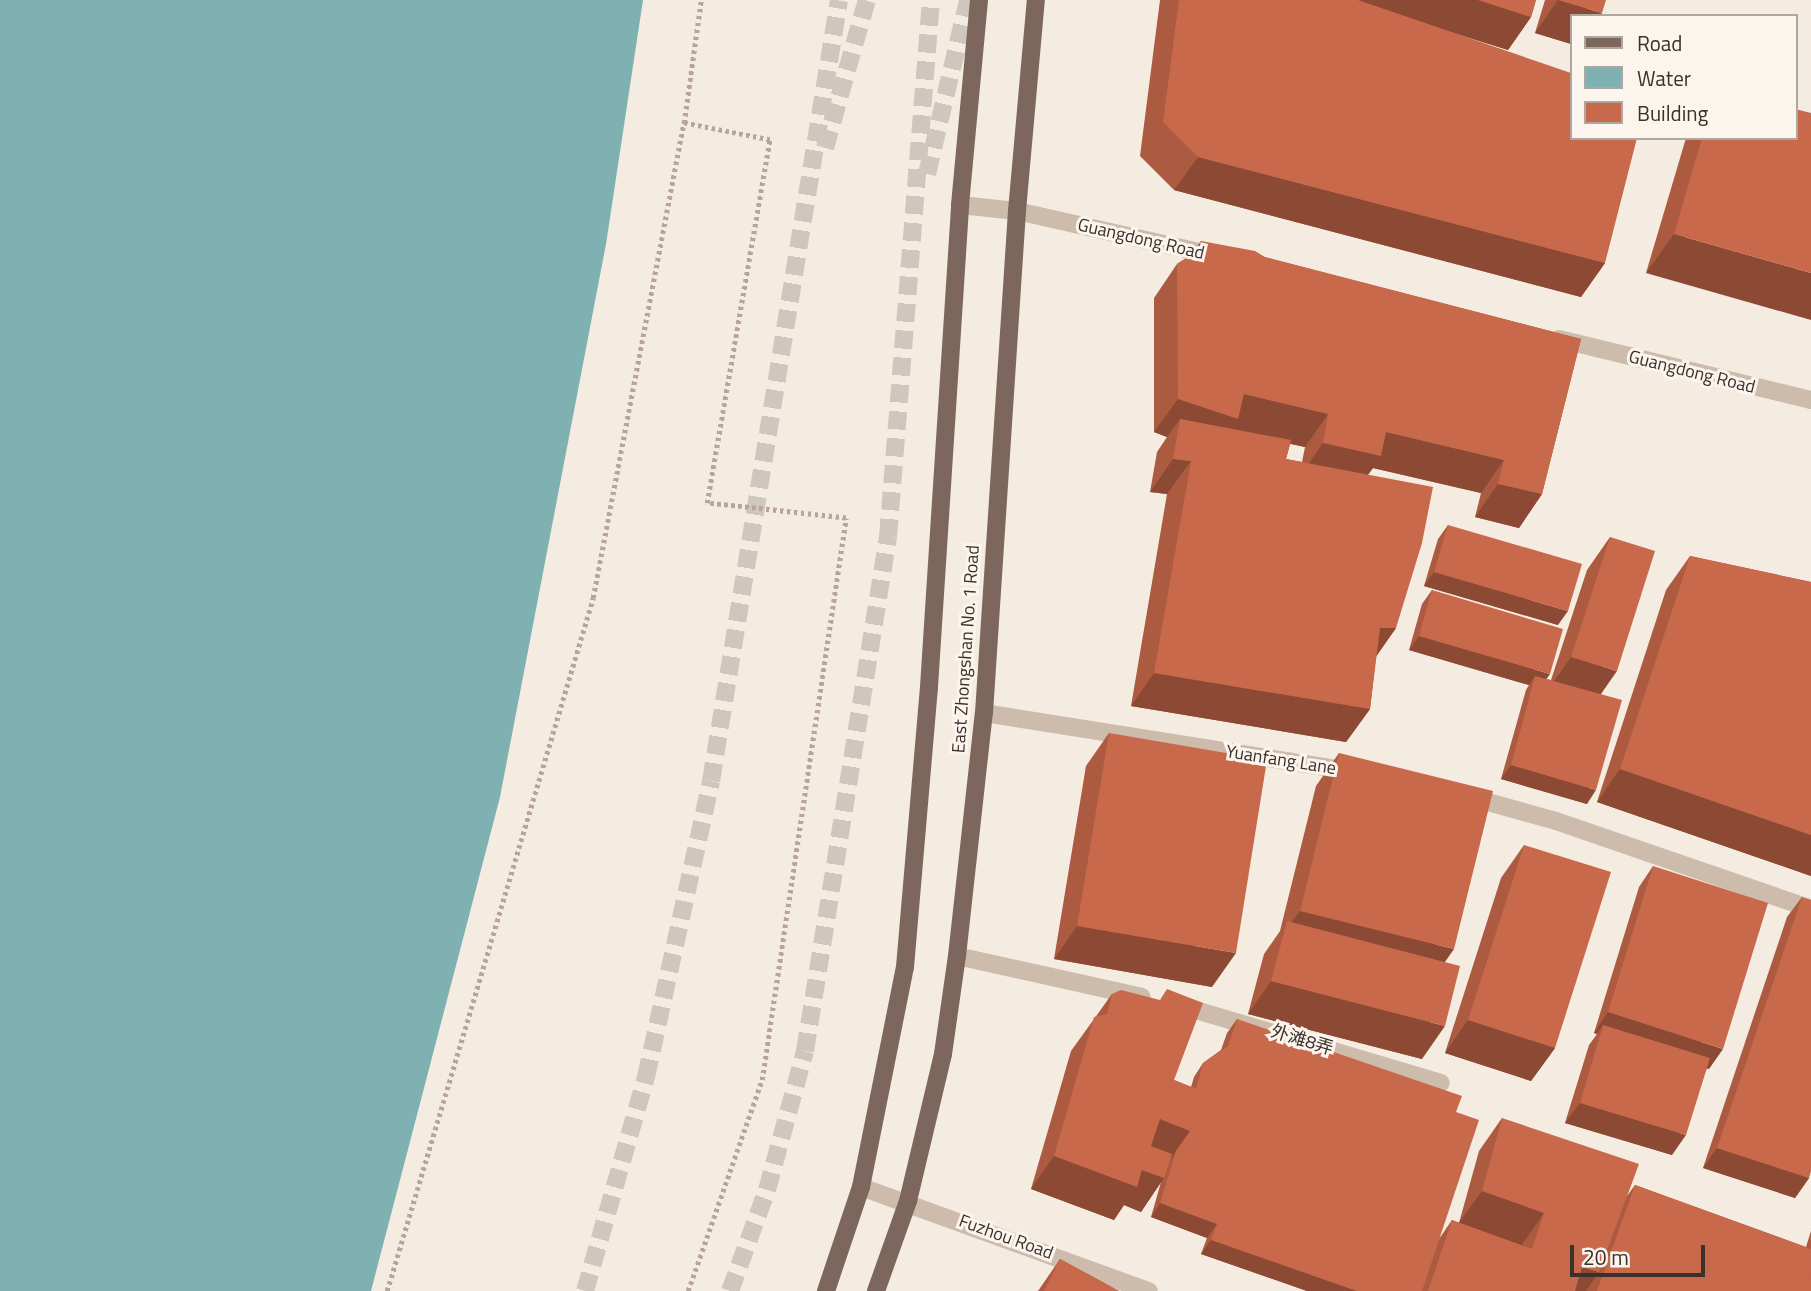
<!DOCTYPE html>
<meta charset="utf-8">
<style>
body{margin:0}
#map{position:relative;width:1811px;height:1291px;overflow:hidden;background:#f4ebe1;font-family:"Titillium Web","Noto Sans SC",sans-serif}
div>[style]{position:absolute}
.water>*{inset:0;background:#7fb0b2}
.major-tunnel>*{height:18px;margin-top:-9px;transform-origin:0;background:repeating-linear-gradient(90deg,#cfc6bd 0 18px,transparent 0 27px)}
.path>*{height:4.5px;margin-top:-2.25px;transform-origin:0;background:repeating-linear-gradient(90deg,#b9a596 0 3.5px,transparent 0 7px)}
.minor>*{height:18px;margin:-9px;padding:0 9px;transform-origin:9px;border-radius:9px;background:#cdbbac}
.major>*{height:18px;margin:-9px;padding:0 9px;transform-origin:9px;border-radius:9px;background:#7d675c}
.wall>*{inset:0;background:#ac5a40}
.shaded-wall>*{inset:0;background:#8c4a34}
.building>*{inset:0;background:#c8694b}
span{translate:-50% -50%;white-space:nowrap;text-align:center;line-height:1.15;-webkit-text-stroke:6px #fbf5ee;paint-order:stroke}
.street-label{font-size:18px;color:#3b302b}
.legend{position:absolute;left:1570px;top:14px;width:228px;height:126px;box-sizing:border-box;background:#fbf5ee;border:2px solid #aea6a0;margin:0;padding:9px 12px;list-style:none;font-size:21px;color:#3b302b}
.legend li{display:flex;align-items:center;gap:14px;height:35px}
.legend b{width:35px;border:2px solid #aea6a0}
.scale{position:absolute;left:1570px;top:1245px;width:135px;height:32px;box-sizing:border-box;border:4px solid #3b302b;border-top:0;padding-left:9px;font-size:21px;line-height:24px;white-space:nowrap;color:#3b302b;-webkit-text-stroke:5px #fbf5ee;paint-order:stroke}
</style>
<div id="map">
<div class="water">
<i style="clip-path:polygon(0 0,643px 0,606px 244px,500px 797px,371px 1291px,0 1291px)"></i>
</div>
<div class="major-tunnel">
<i style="left:825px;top:148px;width:154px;rotate:-74.2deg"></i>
<i style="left:927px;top:174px;width:179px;rotate:-76.7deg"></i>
<i style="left:585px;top:1291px;width:223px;rotate:-74.1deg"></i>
<i style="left:646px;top:1077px;width:303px;rotate:-77.6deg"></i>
<i style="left:711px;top:781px;width:791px;rotate:-80.69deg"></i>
<i style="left:730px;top:1291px;width:108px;rotate:-69.9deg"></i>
<i style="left:767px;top:1190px;width:144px;rotate:-74.7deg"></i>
<i style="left:805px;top:1051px;width:521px;rotate:-80.83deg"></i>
<i style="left:888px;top:537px;width:539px;rotate:-85.42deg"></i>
</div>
<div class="path">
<i style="left:387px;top:1291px;width:723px;rotate:-73.44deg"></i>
<i style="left:593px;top:598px;width:484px;rotate:-79.2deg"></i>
<i style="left:688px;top:1291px;width:224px;rotate:-70.7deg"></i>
<i style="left:762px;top:1080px;width:568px;rotate:-81.5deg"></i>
<i style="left:846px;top:518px;width:140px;rotate:-173.8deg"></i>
<i style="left:707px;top:503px;width:368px;rotate:-80.2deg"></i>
<i style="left:770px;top:140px;width:88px;rotate:-168.8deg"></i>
<i style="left:684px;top:123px;width:124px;rotate:-82.1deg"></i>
</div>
<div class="minor">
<i style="left:960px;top:205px;width:57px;rotate:6deg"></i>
<i style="left:1017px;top:211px;width:204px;rotate:12.7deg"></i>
<i style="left:1559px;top:339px;width:259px;rotate:13.6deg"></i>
<i style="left:984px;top:713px;width:371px;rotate:9deg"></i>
<i style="left:1470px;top:797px;width:89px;rotate:15.6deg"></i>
<i style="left:1556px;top:821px;width:270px;rotate:19deg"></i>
<i style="left:957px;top:956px;width:189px;rotate:12.5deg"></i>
<i style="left:1179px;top:1005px;width:273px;rotate:16.6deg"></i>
<i style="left:861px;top:1187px;width:306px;rotate:19.9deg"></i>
</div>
<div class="major">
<i style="left:826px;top:1291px;width:110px;rotate:-71.4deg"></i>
<i style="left:861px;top:1187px;width:224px;rotate:-78.7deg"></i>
<i style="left:905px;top:967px;width:281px;rotate:-85.1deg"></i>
<i style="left:929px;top:687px;width:483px;rotate:-86.3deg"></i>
<i style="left:960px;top:205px;width:206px;rotate:-84.7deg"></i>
<i style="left:876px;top:1291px;width:96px;rotate:-70.4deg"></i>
<i style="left:908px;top:1201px;width:151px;rotate:-76.6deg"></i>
<i style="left:943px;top:1054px;width:99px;rotate:-81.9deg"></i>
<i style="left:957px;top:956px;width:244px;rotate:-83.7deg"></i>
<i style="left:984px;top:713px;width:503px;rotate:-86.24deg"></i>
<i style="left:1017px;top:211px;width:212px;rotate:-84.9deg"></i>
</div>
<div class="wall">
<i style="clip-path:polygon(1160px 0,1536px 0,1531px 17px,1508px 50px,1450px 32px,1605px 263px,1581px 297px,1174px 190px,1140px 156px)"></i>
<i style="clip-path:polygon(1545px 0,1606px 0,1571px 16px,1571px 44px,1535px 33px)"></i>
<i style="clip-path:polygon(1686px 138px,1795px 138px,1646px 273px)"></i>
<i style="clip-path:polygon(evenodd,1201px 241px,1581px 339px,1542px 494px,1519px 528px,1475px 517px,1481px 493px,1373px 468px,1368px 474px,1396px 628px,1376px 656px,1370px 709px,1346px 742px,1131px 706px,1167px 494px,1150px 492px,1157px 452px,1167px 437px,1154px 432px,1154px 298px,1177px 264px,1191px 255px,1201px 241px,1290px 444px,1305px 447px,1302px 462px,1286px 459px,1290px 444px)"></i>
<i style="clip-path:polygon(1448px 525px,1558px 625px,1424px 586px,1438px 539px)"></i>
<i style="clip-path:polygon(1610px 537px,1601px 694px,1587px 804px,1501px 779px,1526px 690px,1529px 685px,1409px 650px,1422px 604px,1432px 590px,1546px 679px,1551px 680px,1587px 570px)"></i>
<i style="clip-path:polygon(1690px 556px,1811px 582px,1811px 876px,1597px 802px,1666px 590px)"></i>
<i style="clip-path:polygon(1109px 733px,1212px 987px,1054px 959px,1086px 766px)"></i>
<i style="clip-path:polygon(1339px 753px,1445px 962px,1422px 1059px,1248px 1014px,1264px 954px,1280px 931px,1316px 786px)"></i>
<i style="clip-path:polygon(1524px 845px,1555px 1048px,1531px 1081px,1445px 1053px,1501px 878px)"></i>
<i style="clip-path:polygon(1653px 866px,1709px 1069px,1707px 1068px,1672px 1155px,1565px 1123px,1589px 1045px,1597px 1034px,1594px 1033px,1639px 887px)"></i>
<i style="clip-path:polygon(1802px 897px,1809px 1178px,1795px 1198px,1703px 1168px,1787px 917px)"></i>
<i style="clip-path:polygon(1112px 994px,1174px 1080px,1191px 1087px,1194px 1077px,1203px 1063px,1221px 1050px,1227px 1033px,1237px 1019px,1456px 1112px,1439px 1239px,1452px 1220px,1459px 1223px,1479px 1151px,1502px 1118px,1627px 1196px,1635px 1185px,1806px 1247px,1811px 1231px,1811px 1291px,1307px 1291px,1201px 1254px,1207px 1238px,1151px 1217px,1161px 1182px,1141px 1212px,1124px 1205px,1114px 1220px,1031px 1189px,1071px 1051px)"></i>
<i style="clip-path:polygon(1060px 1259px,1119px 1291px,1038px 1291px)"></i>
</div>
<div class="shaded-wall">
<i style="clip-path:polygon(1350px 0,1478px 0,1531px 17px,1508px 50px)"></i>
<i style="clip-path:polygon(1558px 0,1602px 13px,1600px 16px,1571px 16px,1571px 44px,1535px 33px)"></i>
<i style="clip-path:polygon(1198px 157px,1605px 263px,1581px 297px,1174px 190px)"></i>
<i style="clip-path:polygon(1674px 234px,1811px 273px,1811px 320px,1646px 273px)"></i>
<i style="clip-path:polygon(1244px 394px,1328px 414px,1305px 447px,1231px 429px,1180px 419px,1167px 437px,1154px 432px,1178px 399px)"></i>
<i style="clip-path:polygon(1386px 432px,1504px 460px,1481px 493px,1373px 468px,1358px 489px,1300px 476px,1323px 443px)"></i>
<i style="clip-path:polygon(1173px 459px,1191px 461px,1167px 494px,1150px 492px)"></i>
<i style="clip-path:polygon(1498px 484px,1542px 494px,1519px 528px,1475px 517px)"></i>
<i style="clip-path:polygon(1434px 572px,1568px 611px,1558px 625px,1424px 586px)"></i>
<i style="clip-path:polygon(1380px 628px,1396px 628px,1373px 661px)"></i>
<i style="clip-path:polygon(1419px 636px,1550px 674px,1540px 688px,1535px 676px,1529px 685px,1409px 650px)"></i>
<i style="clip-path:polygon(1571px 657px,1617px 671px,1594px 704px,1548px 690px)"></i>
<i style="clip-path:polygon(1154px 673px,1370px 709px,1346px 742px,1131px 706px)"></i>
<i style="clip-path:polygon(1511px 765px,1596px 790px,1587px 804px,1501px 779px)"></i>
<i style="clip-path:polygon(1620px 769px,1811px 835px,1811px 876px,1597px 802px)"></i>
<i style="clip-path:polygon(1300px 911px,1454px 949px,1431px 982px,1283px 934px)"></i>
<i style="clip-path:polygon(1077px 926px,1236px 953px,1212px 987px,1054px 959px)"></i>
<i style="clip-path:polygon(1271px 981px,1445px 1026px,1422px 1059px,1248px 1014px)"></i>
<i style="clip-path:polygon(1608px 1012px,1723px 1049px,1709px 1069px,1600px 1035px,1603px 1025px,1597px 1034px,1594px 1033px)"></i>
<i style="clip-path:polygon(1468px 1020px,1555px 1048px,1531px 1081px,1445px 1053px)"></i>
<i style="clip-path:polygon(1580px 1103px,1686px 1135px,1672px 1155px,1565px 1123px)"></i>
<i style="clip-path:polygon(1160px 1119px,1190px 1131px,1167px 1164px,1137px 1152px)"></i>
<i style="clip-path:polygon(1717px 1148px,1809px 1178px,1795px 1198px,1703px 1168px)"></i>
<i style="clip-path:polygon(1054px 1156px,1142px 1170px,1164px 1178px,1141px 1212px,1124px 1205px,1114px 1220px,1031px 1189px)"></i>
<i style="clip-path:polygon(1482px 1191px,1544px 1213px,1521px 1246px,1458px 1224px)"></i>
<i style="clip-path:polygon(1160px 1203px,1217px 1224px,1207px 1238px,1151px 1217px)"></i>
<i style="clip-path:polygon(1211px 1240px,1357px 1291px,1307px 1291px,1201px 1254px)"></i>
<i style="clip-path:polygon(1582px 1267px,1599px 1272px,1586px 1291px,1565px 1291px)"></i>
</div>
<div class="building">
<i style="clip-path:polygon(1179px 0,1358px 0,1571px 73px,1571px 138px,1637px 138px,1605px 263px,1198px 157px,1163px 122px)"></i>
<i style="clip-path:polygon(1478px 0,1536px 0,1531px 17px)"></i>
<i style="clip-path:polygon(1558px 0,1606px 0,1602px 13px)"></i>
<i style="clip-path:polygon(1795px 109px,1811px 113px,1811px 273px,1674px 234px,1702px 138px,1795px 138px)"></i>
<i style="clip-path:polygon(1201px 241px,1255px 251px,1265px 257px,1581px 339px,1542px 494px,1498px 484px,1504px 460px,1386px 432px,1381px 456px,1323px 443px,1328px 414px,1244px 394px,1238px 419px,1178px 399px,1177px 264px,1197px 251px)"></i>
<i style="clip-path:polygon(1180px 419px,1291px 440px,1286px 459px,1433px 487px,1422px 543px,1396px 628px,1380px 628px,1370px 709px,1154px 673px,1191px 461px,1173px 459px)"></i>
<i style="clip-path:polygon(1448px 525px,1582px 564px,1568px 611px,1434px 572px)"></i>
<i style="clip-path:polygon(1610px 537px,1655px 551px,1617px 671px,1571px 657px)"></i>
<i style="clip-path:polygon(1690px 556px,1811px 582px,1811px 835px,1620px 769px)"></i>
<i style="clip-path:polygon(1432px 590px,1563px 629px,1550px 674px,1419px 636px)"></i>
<i style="clip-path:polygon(1535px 676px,1622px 700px,1596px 790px,1511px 765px)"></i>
<i style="clip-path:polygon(1109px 733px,1267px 760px,1236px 953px,1077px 926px)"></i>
<i style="clip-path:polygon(1339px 753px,1493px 791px,1454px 949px,1300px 911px)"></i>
<i style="clip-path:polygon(1524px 845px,1611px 872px,1555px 1048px,1468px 1020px)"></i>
<i style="clip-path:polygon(1653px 866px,1768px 903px,1723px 1049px,1608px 1012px)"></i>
<i style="clip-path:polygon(1802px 897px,1811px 900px,1811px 1171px,1809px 1178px,1717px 1148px)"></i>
<i style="clip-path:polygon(1287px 921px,1460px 966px,1445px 1026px,1271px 981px)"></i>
<i style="clip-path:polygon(1167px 989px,1203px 1003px,1174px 1080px,1202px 1091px,1190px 1131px,1160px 1119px,1151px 1146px,1172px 1154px,1164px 1178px,1142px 1170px,1137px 1187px,1054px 1156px,1094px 1017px,1107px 1014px,1112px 994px,1121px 990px,1160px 1000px)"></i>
<i style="clip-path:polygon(1237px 1019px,1462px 1096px,1456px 1112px,1479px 1120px,1422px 1291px,1357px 1291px,1211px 1240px,1217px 1224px,1160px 1203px,1176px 1151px,1190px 1131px,1202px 1091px,1196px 1089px,1203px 1063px,1228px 1046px)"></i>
<i style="clip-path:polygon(1603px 1025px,1710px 1058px,1686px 1135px,1580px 1103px)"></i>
<i style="clip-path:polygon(1502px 1118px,1639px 1164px,1599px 1272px,1582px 1267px,1575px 1291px,1428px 1291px,1452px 1220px,1532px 1249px,1544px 1213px,1482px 1191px)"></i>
<i style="clip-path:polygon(1635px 1185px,1811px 1249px,1811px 1272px,1804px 1291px,1597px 1291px)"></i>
<i style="clip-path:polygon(1060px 1259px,1119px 1291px,1044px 1291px)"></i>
<i style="clip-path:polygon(1811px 1272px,1811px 1291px,1804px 1291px)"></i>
</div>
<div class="street-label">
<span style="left:1141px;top:239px;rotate:13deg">Guangdong Road</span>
<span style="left:1692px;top:372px;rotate:14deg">Guangdong Road</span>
<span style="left:966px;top:649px;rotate:-86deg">East Zhongshan No. 1 Road</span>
<span style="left:1281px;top:760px;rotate:9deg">Yuanfang Lane</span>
<span style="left:1302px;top:1040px;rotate:17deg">外滩8弄</span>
<span style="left:1006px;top:1237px;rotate:20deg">Fuzhou Road</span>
</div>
<ul class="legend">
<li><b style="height:9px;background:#7d675c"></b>Road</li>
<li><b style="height:19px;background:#7fb0b2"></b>Water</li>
<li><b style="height:19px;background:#c8694b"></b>Building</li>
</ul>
<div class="scale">20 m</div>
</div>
